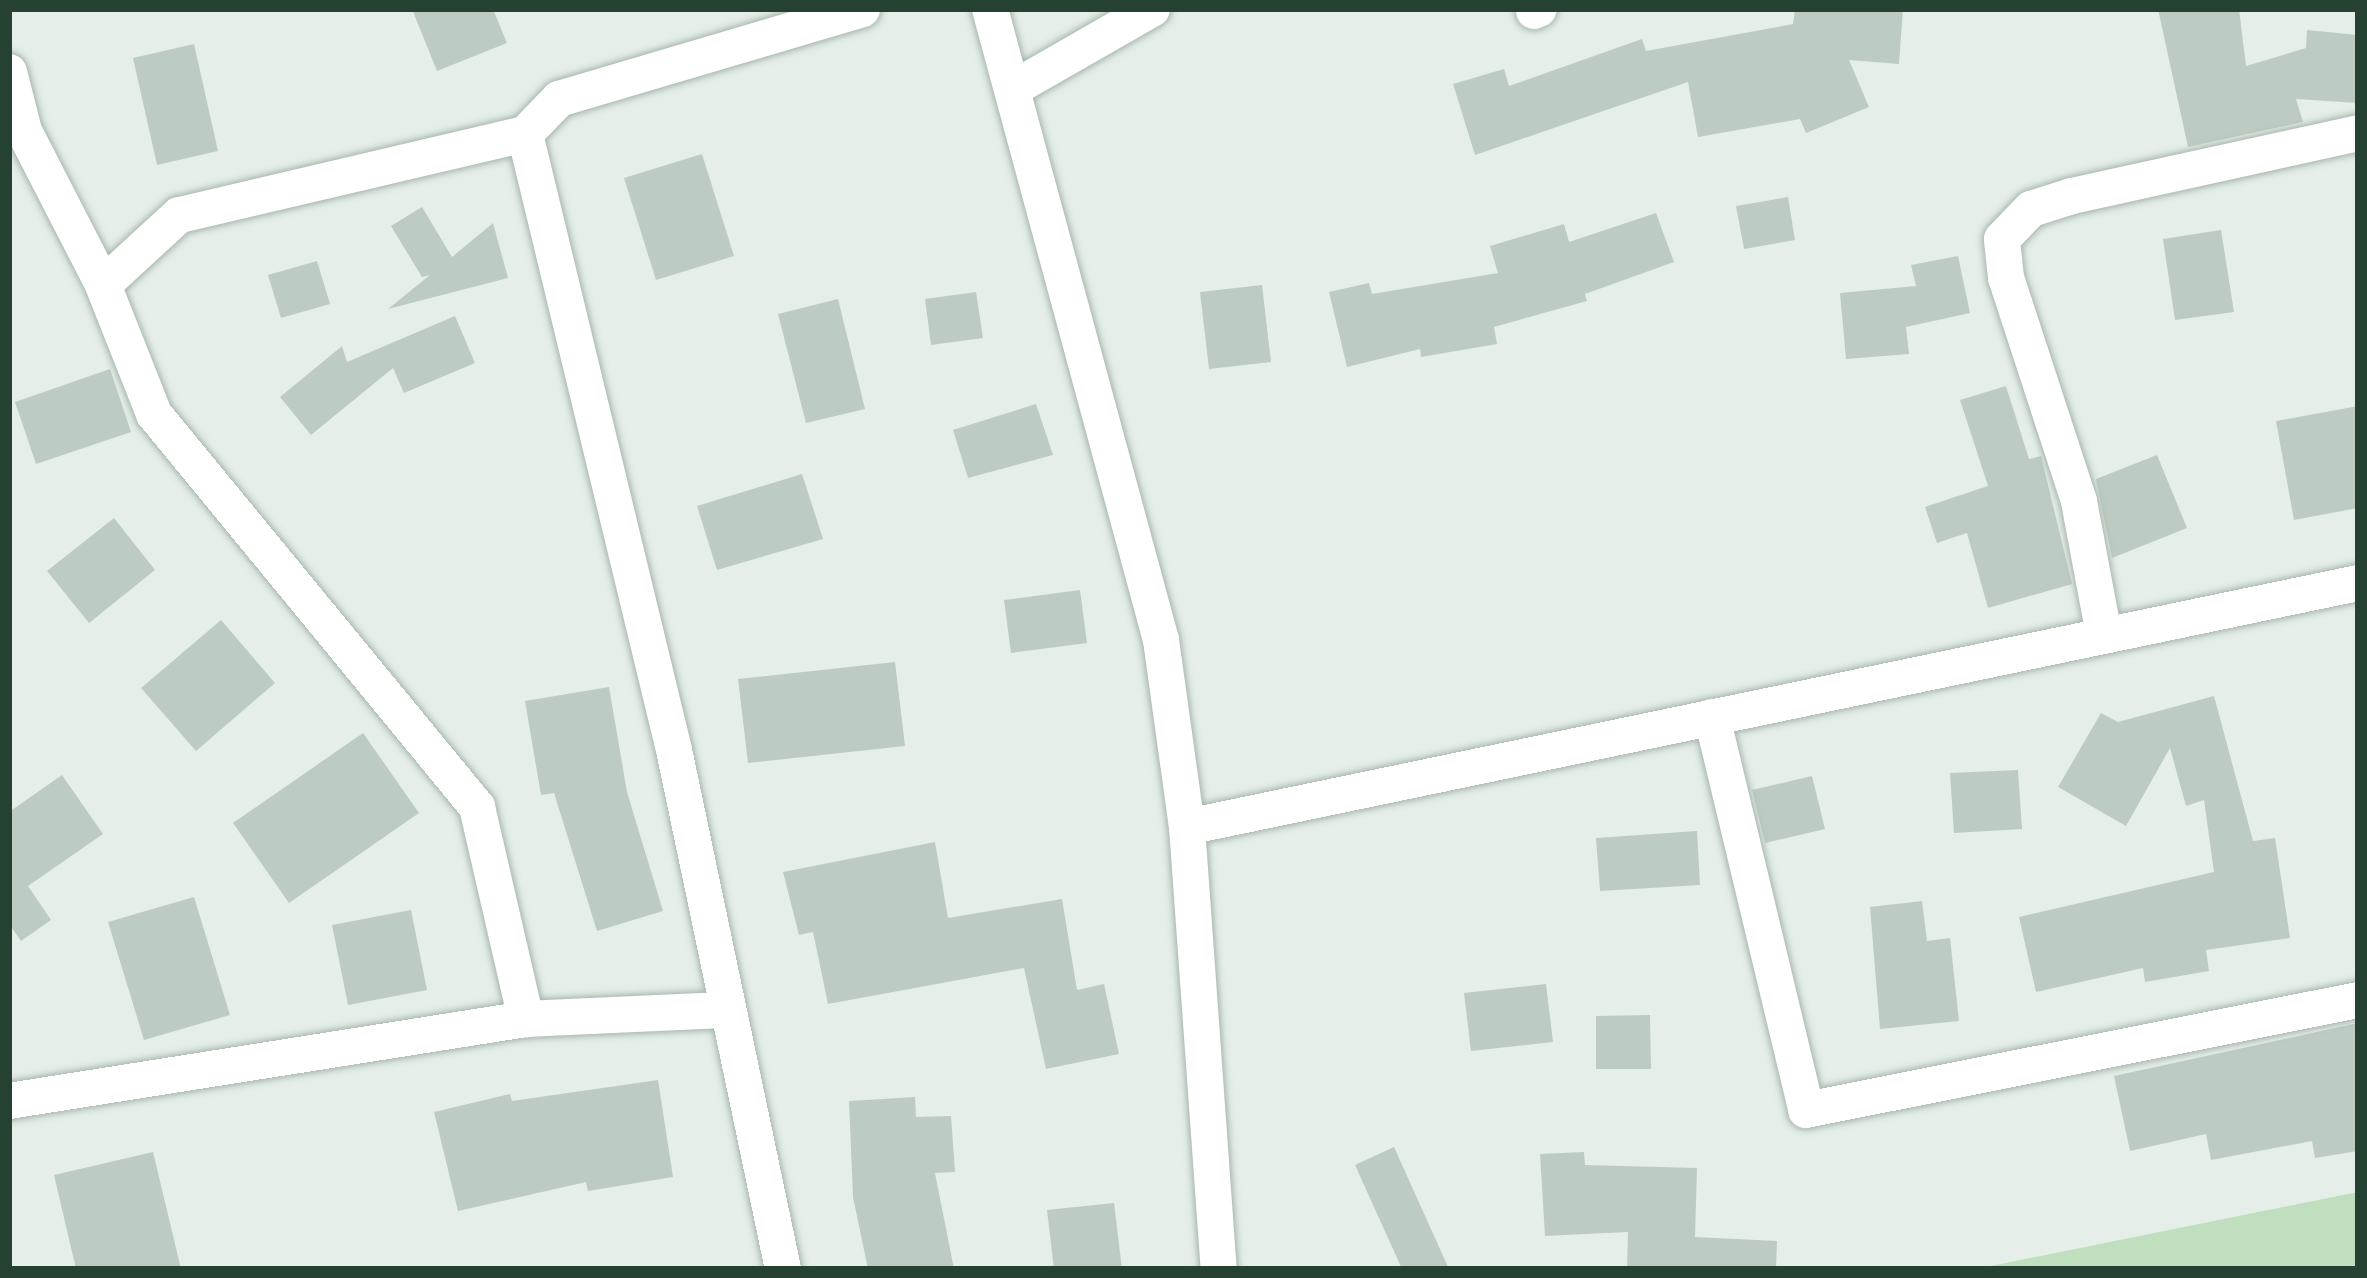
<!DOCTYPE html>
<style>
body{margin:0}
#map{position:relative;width:2367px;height:1278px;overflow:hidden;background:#e5eee8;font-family:Roboto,sans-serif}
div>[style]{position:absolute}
.green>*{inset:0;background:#bfdfbe}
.building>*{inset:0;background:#bdccc2}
.roads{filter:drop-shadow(0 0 3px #a7b7ad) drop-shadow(0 0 3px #a7b7ad)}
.minor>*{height:36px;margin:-18px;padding:0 18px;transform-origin:18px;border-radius:18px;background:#fff}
span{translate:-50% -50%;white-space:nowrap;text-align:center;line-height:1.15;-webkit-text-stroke:9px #f6faf7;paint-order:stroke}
.frame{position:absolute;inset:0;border:12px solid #244131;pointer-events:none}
</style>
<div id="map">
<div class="green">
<i style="clip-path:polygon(2358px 1192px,2358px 1269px,1976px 1269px)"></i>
</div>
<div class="building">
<i style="clip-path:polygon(412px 9px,493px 9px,507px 43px,437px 71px)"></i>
<i style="clip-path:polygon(1795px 9px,1903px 9px,1899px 64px,1849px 60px,1869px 107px,1806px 133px,1800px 119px,1698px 137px,1688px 82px,1475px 155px,1453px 84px,1504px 69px,1509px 86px,1642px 39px,1646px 51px,1793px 24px)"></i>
<i style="clip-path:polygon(2158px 9px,2239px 9px,2246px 66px,2306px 48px,2307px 30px,2358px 35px,2358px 103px,2296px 99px,2303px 122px,2188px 147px)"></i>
<i style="clip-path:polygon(194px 44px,218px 151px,157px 165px,133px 58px)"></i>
<i style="clip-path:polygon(702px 154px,734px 256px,656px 280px,624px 178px)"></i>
<i style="clip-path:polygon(1788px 197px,1795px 240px,1744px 249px,1736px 206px)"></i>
<i style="clip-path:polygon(422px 207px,452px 257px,493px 223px,508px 278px,388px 309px,430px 275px,422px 277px,391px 226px)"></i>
<i style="clip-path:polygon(1656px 213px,1674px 262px,1585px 294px,1587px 301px,1494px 327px,1497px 344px,1421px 357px,1420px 349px,1347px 367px,1329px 292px,1369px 283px,1372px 294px,1498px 273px,1490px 246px,1564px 224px,1569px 242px)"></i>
<i style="clip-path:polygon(2221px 230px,2234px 312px,2175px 320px,2163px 239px)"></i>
<i style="clip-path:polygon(1958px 256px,1970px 313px,1906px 327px,1909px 354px,1846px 359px,1840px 293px,1916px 286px,1911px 265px)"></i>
<i style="clip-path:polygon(317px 261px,330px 304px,281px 318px,268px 275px)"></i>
<i style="clip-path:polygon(1262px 285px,1271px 362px,1209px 369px,1200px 292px)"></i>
<i style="clip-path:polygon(976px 292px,983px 338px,931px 345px,925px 299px)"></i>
<i style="clip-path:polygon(838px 299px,865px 409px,806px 423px,778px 314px)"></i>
<i style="clip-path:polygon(455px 316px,475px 363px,404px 393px,393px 368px,311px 435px,280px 397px,342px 346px,347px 362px)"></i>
<i style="clip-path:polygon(110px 369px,131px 432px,36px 464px,15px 402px)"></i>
<i style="clip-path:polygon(2006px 386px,2029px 459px,2041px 456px,2072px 584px,1988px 608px,1967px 533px,1937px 543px,1925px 507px,1988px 486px,1960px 400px)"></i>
<i style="clip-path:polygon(1036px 404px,1053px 455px,968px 478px,953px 430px)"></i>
<i style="clip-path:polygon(2358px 406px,2358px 508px,2294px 520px,2276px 421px)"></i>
<i style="clip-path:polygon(2157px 455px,2187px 528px,2112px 558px,2096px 479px)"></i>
<i style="clip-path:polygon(802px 474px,823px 539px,717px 570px,697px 506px)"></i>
<i style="clip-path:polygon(114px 518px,155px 570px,89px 623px,47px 571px)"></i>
<i style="clip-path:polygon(1080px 590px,1087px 643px,1011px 653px,1004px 600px)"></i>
<i style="clip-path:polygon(221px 620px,275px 683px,196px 751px,141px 688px)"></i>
<i style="clip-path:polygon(895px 662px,905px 746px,748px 763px,738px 679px)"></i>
<i style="clip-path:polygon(609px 687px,627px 792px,663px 911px,597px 931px,554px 793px,541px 795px,525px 701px)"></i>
<i style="clip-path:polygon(2214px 696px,2253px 841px,2275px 838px,2290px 938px,2206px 950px,2209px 971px,2145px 982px,2143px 968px,2036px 992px,2019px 917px,2214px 872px,2204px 800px,2186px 806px,2170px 748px,2126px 826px,2058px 787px,2101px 713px,2118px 722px)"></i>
<i style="clip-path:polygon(363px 733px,419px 813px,289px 903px,233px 823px)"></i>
<i style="clip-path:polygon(2018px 770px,2022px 829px,1954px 833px,1950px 773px)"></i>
<i style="clip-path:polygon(62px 775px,103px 834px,28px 886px,51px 920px,21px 941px,9px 924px,9px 812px)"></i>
<i style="clip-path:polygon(1812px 776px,1825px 829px,1765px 843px,1752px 790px)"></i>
<i style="clip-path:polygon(1697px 831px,1700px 885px,1600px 891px,1596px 838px)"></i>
<i style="clip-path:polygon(935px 842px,948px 918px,1062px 899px,1077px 990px,1104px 984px,1119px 1054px,1046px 1069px,1024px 968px,828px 1004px,813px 932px,799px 935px,783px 872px)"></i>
<i style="clip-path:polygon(194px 897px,230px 1015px,144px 1040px,108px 922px)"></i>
<i style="clip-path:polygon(1922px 901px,1927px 941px,1950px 938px,1959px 1021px,1880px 1029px,1870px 907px)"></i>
<i style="clip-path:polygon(411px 910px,427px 990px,348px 1005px,332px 925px)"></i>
<i style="clip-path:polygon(1546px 984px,1553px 1042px,1471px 1051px,1464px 993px)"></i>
<i style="clip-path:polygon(1650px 1015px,1651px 1069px,1596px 1069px,1596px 1016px)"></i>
<i style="clip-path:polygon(2358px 1023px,2358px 1151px,2315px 1158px,2312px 1141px,2211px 1160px,2206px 1134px,2130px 1151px,2114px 1076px)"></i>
<i style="clip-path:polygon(658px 1080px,673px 1177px,588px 1191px,586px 1182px,458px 1211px,434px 1112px,510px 1094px,512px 1101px)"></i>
<i style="clip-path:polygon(915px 1097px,916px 1117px,951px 1116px,955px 1172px,935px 1173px,954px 1269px,868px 1269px,853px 1197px,849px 1101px)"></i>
<i style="clip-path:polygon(1394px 1147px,1449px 1269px,1402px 1269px,1355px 1165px)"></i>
<i style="clip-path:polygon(153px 1152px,181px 1269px,76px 1269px,54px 1175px)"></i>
<i style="clip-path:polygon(1584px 1152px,1585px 1165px,1697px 1168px,1695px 1237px,1777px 1241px,1776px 1269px,1627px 1269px,1628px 1232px,1545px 1236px,1540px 1154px)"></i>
<i style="clip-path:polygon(1114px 1203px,1122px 1269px,1054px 1269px,1047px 1210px)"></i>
</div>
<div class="roads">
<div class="minor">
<i style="left:990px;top:9px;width:654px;rotate:74.84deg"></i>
<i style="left:1161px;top:640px;width:189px;rotate:82.1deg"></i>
<i style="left:1187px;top:827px;width:443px;rotate:85.9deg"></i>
<i style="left:1534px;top:11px;width:5px;rotate:-22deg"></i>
<i style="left:9px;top:72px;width:61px;rotate:75.7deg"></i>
<i style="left:24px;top:131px;width:173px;rotate:62.8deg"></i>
<i style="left:1014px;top:88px;width:159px;rotate:-29.8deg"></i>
<i style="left:525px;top:134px;width:355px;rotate:166.8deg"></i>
<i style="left:179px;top:215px;width:103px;rotate:137.4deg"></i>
<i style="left:103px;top:285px;width:139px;rotate:68.4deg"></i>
<i style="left:154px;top:414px;width:509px;rotate:50.58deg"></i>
<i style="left:477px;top:807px;width:218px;rotate:77deg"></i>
<i style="left:2104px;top:635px;width:136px;rotate:-100.6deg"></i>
<i style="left:2079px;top:501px;width:235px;rotate:-108.1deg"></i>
<i style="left:2006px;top:278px;width:39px;rotate:-96deg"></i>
<i style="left:2002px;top:239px;width:42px;rotate:-46deg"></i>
<i style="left:2031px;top:209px;width:43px;rotate:-17.6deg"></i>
<i style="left:2072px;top:196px;width:293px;rotate:-12.4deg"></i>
<i style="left:1712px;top:717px;width:404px;rotate:76.5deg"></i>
<i style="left:1806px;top:1110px;width:563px;rotate:-11.27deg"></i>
<i style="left:1187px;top:827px;width:1196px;rotate:-11.77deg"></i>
<i style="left:9px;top:1101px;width:523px;rotate:-9.01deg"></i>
<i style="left:526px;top:1019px;width:202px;rotate:-2.6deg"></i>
<i style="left:783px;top:1269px;width:530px;rotate:-101.86deg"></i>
<i style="left:674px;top:750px;width:634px;rotate:-103.6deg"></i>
<i style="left:525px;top:134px;width:49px;rotate:-45.8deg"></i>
<i style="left:559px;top:99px;width:316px;rotate:-16.5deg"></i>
</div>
</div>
<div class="frame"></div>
</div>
